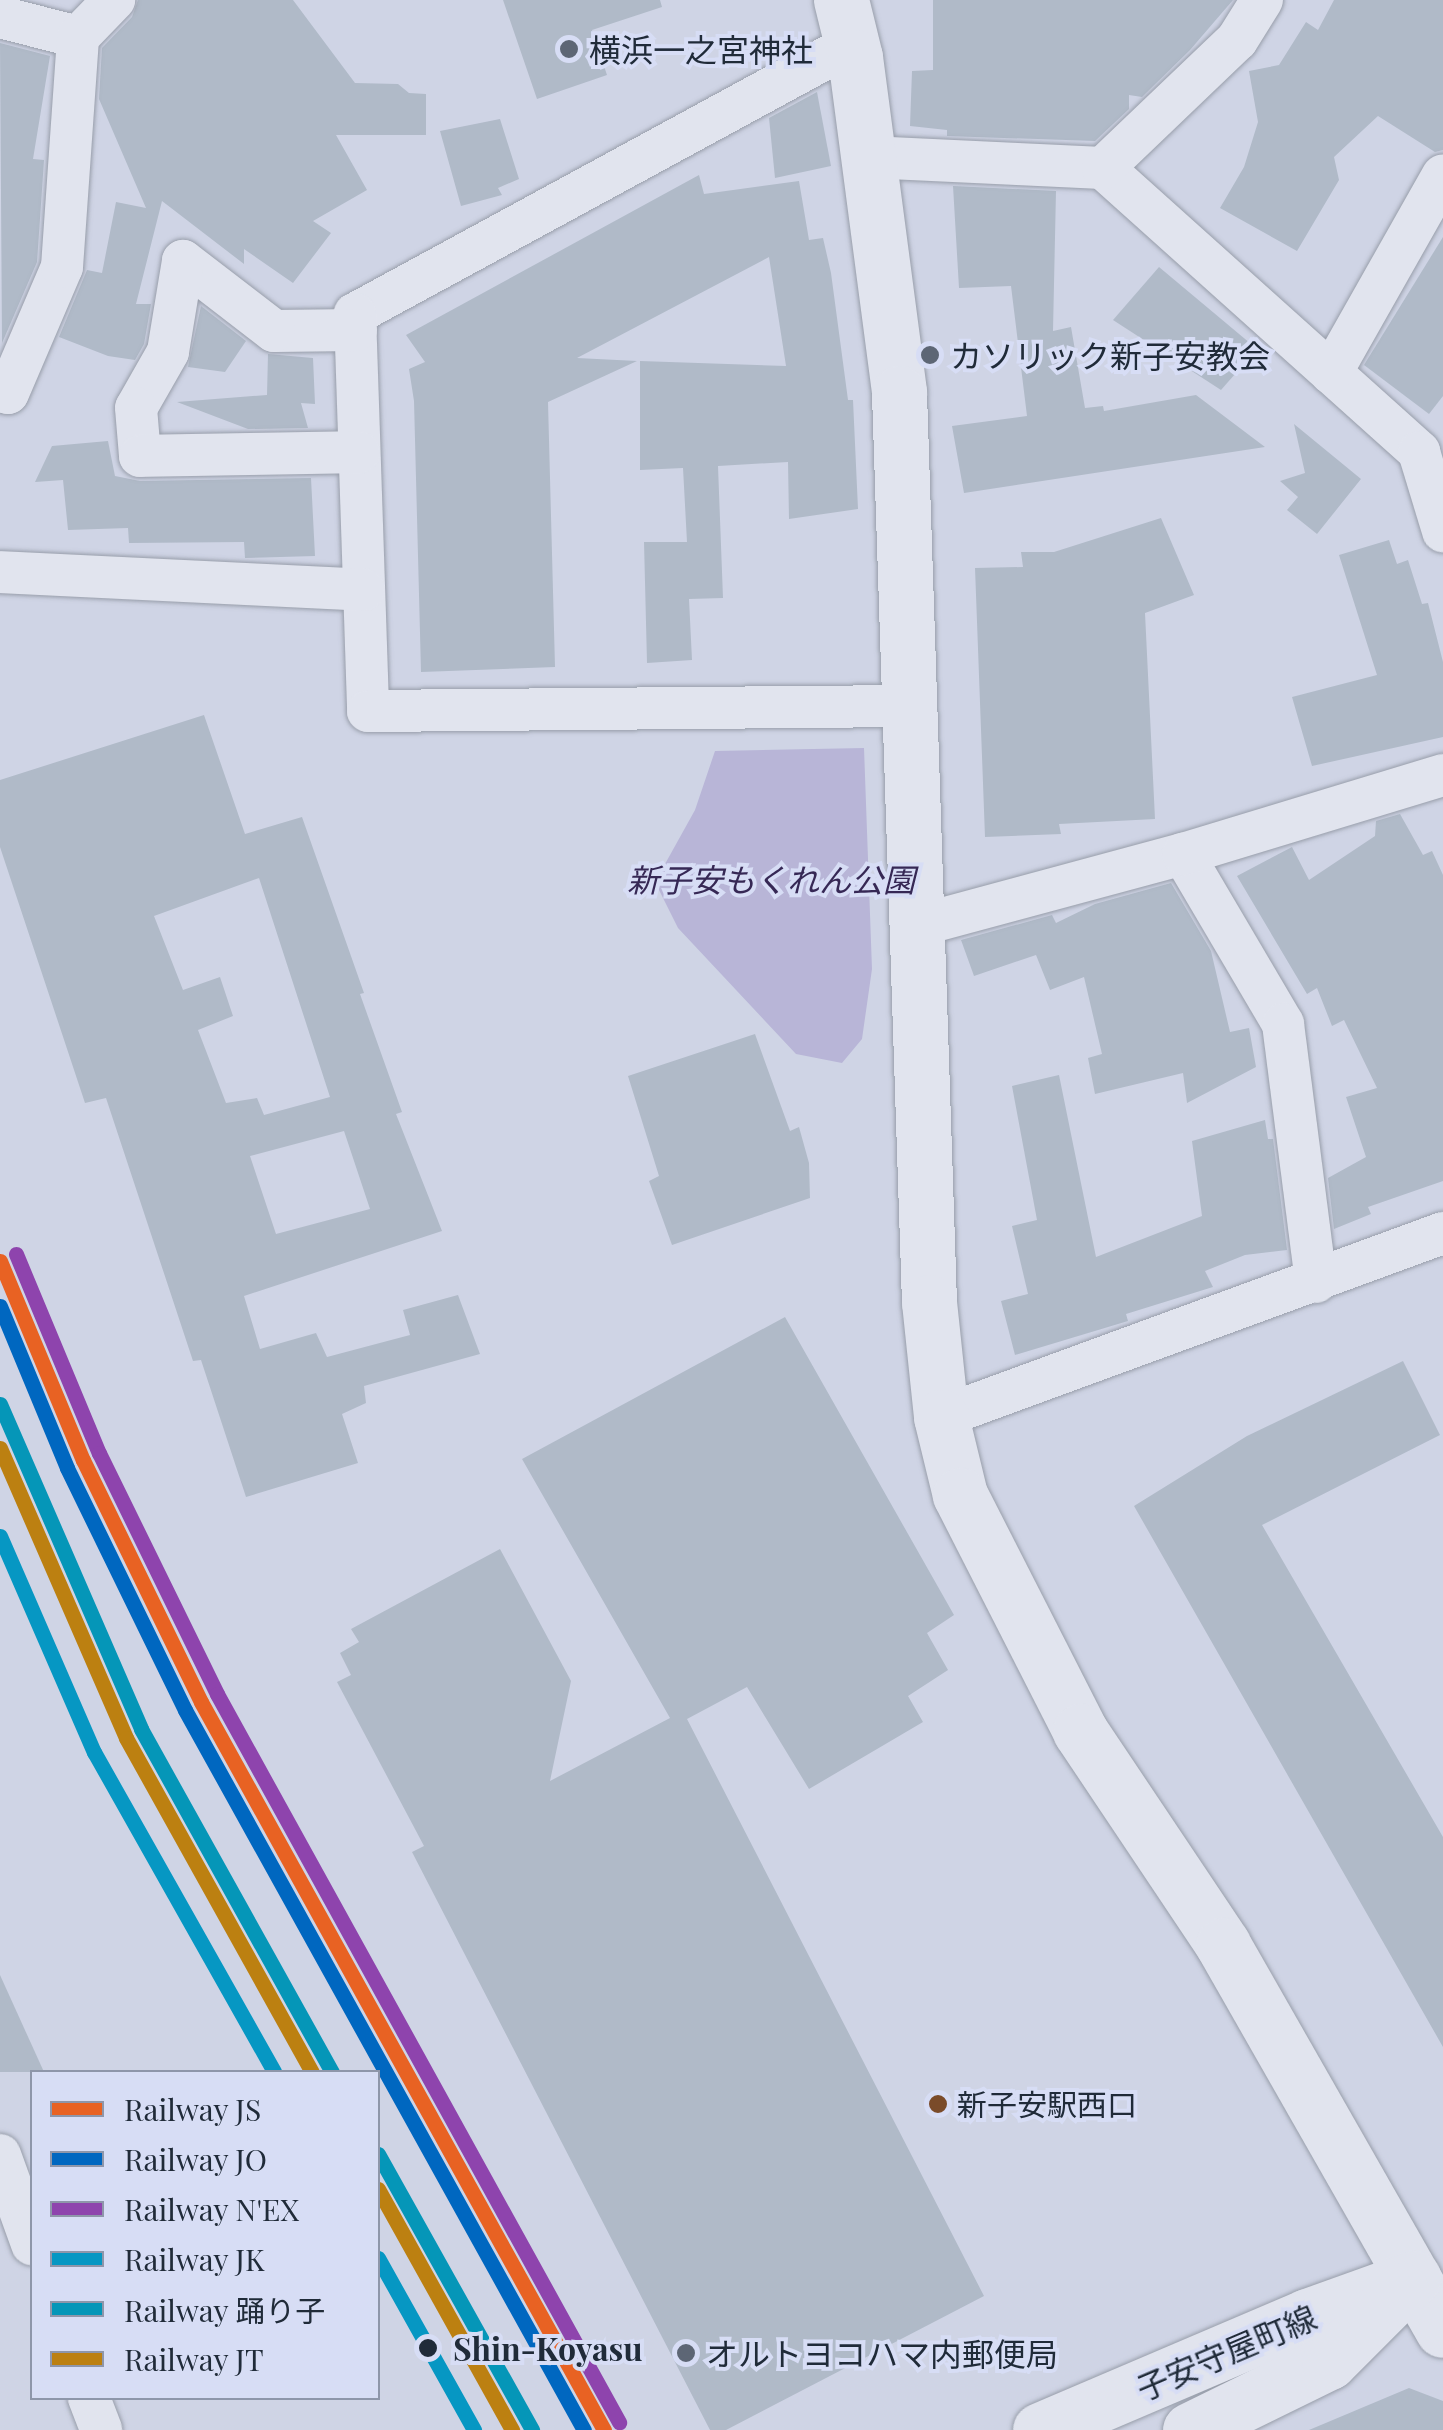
<!DOCTYPE html>
<meta charset="utf-8">
<style>
body{margin:0}
#map{position:relative;width:1443px;height:2430px;overflow:hidden;background:#cfd4e5;font-family:"Playfair Display","Noto Sans JP",serif}
div>[style]{position:absolute}
.green>*{inset:0;background:#b8b5d7}
.building>*{inset:0;background:#b0bac8}
.roads{filter:drop-shadow(0 0 2px #989eaa) drop-shadow(0 0 2px #989eaa)}
.minor>*{height:42px;margin:-21px;padding:0 21px;transform-origin:21px;border-radius:21px;background:#e1e4ee}
.tertiary>*{height:55px;margin:-27.5px;padding:0 27.5px;transform-origin:27.5px;border-radius:27.5px;background:#e1e4ee}
.rail-1>*{height:15px;margin:-7.5px;padding:0 7.5px;transform-origin:7.5px;border-radius:7.5px;background:#e86223}
.rail-2>*{height:15px;margin:-7.5px;padding:0 7.5px;transform-origin:7.5px;border-radius:7.5px;background:#0067c0}
.rail-3>*{height:15px;margin:-7.5px;padding:0 7.5px;transform-origin:7.5px;border-radius:7.5px;background:#8e44ad}
.rail-4>*{height:15px;margin:-7.5px;padding:0 7.5px;transform-origin:7.5px;border-radius:7.5px;background:#0697c3}
.rail-5>*{height:15px;margin:-7.5px;padding:0 7.5px;transform-origin:7.5px;border-radius:7.5px;background:#0596b8}
.rail-6>*{height:15px;margin:-7.5px;padding:0 7.5px;transform-origin:7.5px;border-radius:7.5px;background:#bc8011}
.dots>*{width:28px;height:28px;translate:-50% -50%;box-sizing:border-box;border:5px solid #d7ddf5;border-radius:50%}
span{translate:-50% -50%;white-space:nowrap;text-align:center;line-height:1.15;-webkit-text-stroke:8px #d7ddf5;paint-order:stroke}
.bus-label{font-size:30px;color:#202b39}
.left{translate:0 -50%;text-align:left}
.poi-label{font-size:32px;color:#202b39}
.park-label{font-size:32px;color:#362855;font-style:italic}
.stop-label{font-size:32px;color:#202b39;font-weight:700}
.street-label{font-size:32px;color:#202b39}
.legend{position:absolute;left:30px;top:2070px;width:350px;height:330px;box-sizing:border-box;background:#d7ddf5;border:2px solid #8e96aa;margin:0;padding:12px 18px;list-style:none;font-size:30px;color:#202b39}
.legend li{display:flex;align-items:center;gap:20px;height:50px}
.legend b{width:50px;border:2px solid #8e96aa}
</style>
<div id="map">
<div class="green">
<i style="clip-path:polygon(864px 748px,872px 969px,862px 1039px,842px 1063px,796px 1054px,678px 928px,655px 882px,695px 810px,715px 751px)"></i>
</div>
<div class="building">
<i style="clip-path:polygon(138px 0,293px 0,355px 83px,398px 84px,409px 93px,426px 94px,426px 135px,336px 135px,367px 190px,313px 221px,331px 233px,293px 283px,244px 249px,244px 264px,162px 201px,136px 304px,151px 304px,144px 344px,135px 360px,108px 356px,59px 337px,87px 270px,102px 273px,116px 202px,146px 208px,99px 99px,102px 48px,132px 17px)"></i>
<i style="clip-path:polygon(503px 0,660px 0,662px 7px,592px 30px,607px 75px,537px 99px)"></i>
<i style="clip-path:polygon(933px 0,1233px 0,1190px 50px,1142px 97px,1129px 95px,1129px 109px,1095px 141px,947px 136px,947px 130px,910px 126px,912px 71px,933px 70px)"></i>
<i style="clip-path:polygon(1334px 0,1443px 0,1443px 150px,1435px 152px,1378px 116px,1334px 157px,1339px 180px,1297px 251px,1220px 208px,1244px 167px,1258px 122px,1249px 71px,1279px 65px,1306px 22px,1318px 30px)"></i>
<i style="clip-path:polygon(0 43px,50px 56px,33px 159px,44px 160px,37px 262px,2px 343px)"></i>
<i style="clip-path:polygon(817px 92px,831px 166px,775px 178px,769px 118px)"></i>
<i style="clip-path:polygon(500px 119px,519px 179px,498px 188px,502px 195px,461px 206px,440px 131px)"></i>
<i style="clip-path:polygon(699px 175px,704px 194px,799px 181px,809px 240px,823px 238px,831px 273px,848px 400px,853px 400px,858px 509px,789px 519px,788px 462px,718px 466px,723px 598px,689px 599px,692px 660px,647px 663px,644px 542px,687px 542px,683px 468px,640px 470px,640px 361px,786px 366px,769px 257px,577px 358px,637px 361px,548px 402px,555px 667px,421px 672px,414px 401px,409px 369px,425px 362px,406px 335px)"></i>
<i style="clip-path:polygon(953px 186px,1056px 191px,1053px 331px,1071px 327px,1085px 408px,1103px 406px,1104px 411px,1196px 395px,1265px 447px,964px 493px,952px 426px,1027px 416px,1011px 286px,959px 288px)"></i>
<i style="clip-path:polygon(1443px 237px,1443px 396px,1429px 414px,1364px 365px)"></i>
<i style="clip-path:polygon(1159px 267px,1257px 349px,1221px 390px,1113px 320px)"></i>
<i style="clip-path:polygon(201px 306px,246px 341px,225px 372px,188px 367px)"></i>
<i style="clip-path:polygon(268px 354px,313px 358px,315px 404px,301px 403px,308px 428px,248px 429px,177px 402px,267px 395px)"></i>
<i style="clip-path:polygon(1294px 424px,1361px 479px,1317px 534px,1287px 510px,1298px 497px,1280px 481px,1305px 473px)"></i>
<i style="clip-path:polygon(108px 441px,115px 476px,140px 481px,311px 478px,315px 556px,245px 558px,244px 542px,129px 543px,128px 528px,68px 530px,63px 480px,35px 482px,52px 446px)"></i>
<i style="clip-path:polygon(1161px 518px,1194px 595px,1145px 613px,1155px 819px,1059px 824px,1061px 834px,985px 837px,975px 568px,1023px 567px,1021px 552px,1054px 552px)"></i>
<i style="clip-path:polygon(1389px 540px,1397px 564px,1408px 560px,1422px 604px,1428px 603px,1443px 662px,1443px 737px,1312px 766px,1292px 697px,1377px 675px,1339px 555px)"></i>
<i style="clip-path:polygon(evenodd,204px 715px,245px 834px,302px 817px,364px 993px,360px 994px,402px 1112px,396px 1114px,442px 1231px,244px 1296px,260px 1349px,316px 1333px,327px 1357px,410px 1335px,403px 1310px,458px 1295px,480px 1354px,364px 1386px,366px 1403px,342px 1414px,358px 1463px,246px 1497px,201px 1360px,193px 1361px,106px 1098px,85px 1103px,0 847px,0 780px,204px 715px,259px 878px,330px 1097px,264px 1115px,257px 1098px,226px 1103px,198px 1030px,233px 1016px,220px 977px,183px 990px,154px 916px,259px 878px,204px 715px,344px 1131px,370px 1209px,276px 1234px,250px 1156px,344px 1131px)"></i>
<i style="clip-path:polygon(1400px 814px,1423px 855px,1432px 851px,1443px 875px,1443px 1181px,1368px 1207px,1371px 1214px,1334px 1229px,1328px 1178px,1366px 1157px,1346px 1097px,1377px 1088px,1344px 1020px,1332px 1026px,1317px 988px,1307px 994px,1237px 876px,1292px 847px,1309px 880px,1375px 836px,1376px 821px)"></i>
<i style="clip-path:polygon(1171px 883px,1211px 951px,1230px 1032px,1249px 1028px,1256px 1067px,1187px 1103px,1183px 1073px,1095px 1094px,1088px 1058px,1102px 1054px,1084px 977px,1050px 990px,1036px 955px,974px 976px,961px 940px,1052px 915px,1056px 923px,1095px 904px)"></i>
<i style="clip-path:polygon(755px 1034px,790px 1131px,799px 1127px,809px 1163px,810px 1198px,672px 1245px,649px 1181px,659px 1176px,628px 1076px)"></i>
<i style="clip-path:polygon(1059px 1075px,1096px 1257px,1202px 1216px,1192px 1141px,1265px 1120px,1268px 1139px,1273px 1139px,1287px 1250px,1245px 1255px,1205px 1271px,1213px 1287px,1126px 1314px,1128px 1321px,1015px 1355px,1001px 1301px,1028px 1294px,1012px 1226px,1037px 1220px,1012px 1086px)"></i>
<i style="clip-path:polygon(785px 1317px,954px 1615px,927px 1633px,948px 1670px,908px 1696px,923px 1722px,809px 1789px,747px 1687px,687px 1719px,984px 2296px,726px 2430px,710px 2430px,412px 1852px,424px 1846px,337px 1682px,351px 1675px,340px 1653px,359px 1642px,351px 1629px,500px 1549px,571px 1681px,550px 1781px,670px 1718px,522px 1459px)"></i>
<i style="clip-path:polygon(1403px 1361px,1440px 1435px,1262px 1525px,1443px 1837px,1443px 2047px,1134px 1506px,1247px 1436px)"></i>
<i style="clip-path:polygon(0 1975px,44px 2072px,0 2072px)"></i>
<i style="clip-path:polygon(1409px 2388px,1443px 2401px,1443px 2430px,1309px 2430px)"></i>
</div>
<div class="roads">
<div class="minor">
<i style="left:0;top:17px;width:81px;rotate:14.4deg"></i>
<i style="left:852px;top:44px;width:566px;rotate:151.49deg"></i>
<i style="left:355px;top:314px;width:397px;rotate:88.1deg"></i>
<i style="left:368px;top:711px;width:542px;rotate:-0.53deg"></i>
<i style="left:868px;top:157px;width:235px;rotate:2.7deg"></i>
<i style="left:1103px;top:168px;width:425px;rotate:41.9deg"></i>
<i style="left:1419px;top:452px;width:83px;rotate:73.1deg"></i>
<i style="left:1103px;top:168px;width:185px;rotate:-43.7deg"></i>
<i style="left:1237px;top:40px;width:47px;rotate:-58deg"></i>
<i style="left:356px;top:330px;width:82px;rotate:179.3deg"></i>
<i style="left:274px;top:331px;width:115px;rotate:-142.4deg"></i>
<i style="left:183px;top:261px;width:92px;rotate:99.4deg"></i>
<i style="left:168px;top:352px;width:64px;rotate:119.7deg"></i>
<i style="left:136px;top:408px;width:48px;rotate:85.2deg"></i>
<i style="left:140px;top:456px;width:219px;rotate:-1deg"></i>
<i style="left:1331px;top:373px;width:227px;rotate:-60.5deg"></i>
<i style="left:0;top:391px;width:8px;rotate:14deg"></i>
<i style="left:8px;top:393px;width:137px;rotate:-66.8deg"></i>
<i style="left:62px;top:267px;width:231px;rotate:-86deg"></i>
<i style="left:78px;top:37px;width:52px;rotate:-45.8deg"></i>
<i style="left:0;top:572px;width:364px;rotate:2.8deg"></i>
<i style="left:1183px;top:854px;width:197px;rotate:59.5deg"></i>
<i style="left:1283px;top:1024px;width:260px;rotate:82.7deg"></i>
<i style="left:916px;top:926px;width:277px;rotate:-15.1deg"></i>
<i style="left:1183px;top:854px;width:272px;rotate:-16.9deg"></i>
<i style="left:941px;top:1417px;width:535px;rotate:-20.13deg"></i>
<i style="left:0;top:2155px;width:95px;rotate:70.2deg"></i>
<i style="left:89px;top:2398px;width:34px;rotate:69deg"></i>
</div>
<div class="tertiary">
<i style="left:841px;top:0;width:59px;rotate:76.2deg"></i>
<i style="left:855px;top:57px;width:339px;rotate:82.5deg"></i>
<i style="left:899px;top:393px;width:909px;rotate:88.11deg"></i>
<i style="left:929px;top:1302px;width:116px;rotate:84deg"></i>
<i style="left:941px;top:1417px;width:80px;rotate:76.3deg"></i>
<i style="left:960px;top:1495px;width:265px;rotate:63deg"></i>
<i style="left:1080px;top:1731px;width:257px;rotate:56.2deg"></i>
<i style="left:1223px;top:1945px;width:443px;rotate:60.3deg"></i>
<i style="left:1040px;top:2430px;width:290px;rotate:-23.1deg"></i>
<i style="left:1307px;top:2316px;width:113px;rotate:-19.7deg"></i>
<i style="left:1190px;top:2430px;width:155px;rotate:-26.1deg"></i>
<i style="left:1329px;top:2362px;width:102px;rotate:-45deg"></i>
</div>
</div>
<div class="rail-1">
<i style="left:0;top:1261px;width:216px;rotate:67.4deg"></i>
<i style="left:83px;top:1460px;width:269px;rotate:64deg"></i>
<i style="left:201px;top:1702px;width:832px;rotate:61.03deg"></i>
</div>
<div class="rail-2">
<i style="left:0;top:1306px;width:175px;rotate:67.5deg"></i>
<i style="left:67px;top:1468px;width:269px;rotate:64deg"></i>
<i style="left:185px;top:1710px;width:823px;rotate:61.01deg"></i>
</div>
<div class="rail-3">
<i style="left:16px;top:1254px;width:216px;rotate:67.4deg"></i>
<i style="left:99px;top:1453px;width:268px;rotate:63.9deg"></i>
<i style="left:217px;top:1694px;width:832px;rotate:61.09deg"></i>
</div>
<div class="rail-4">
<i style="left:0;top:1536px;width:236px;rotate:66.5deg"></i>
<i style="left:94px;top:1752px;width:367px;rotate:60.6deg"></i>
<i style="left:378px;top:2258px;width:197px;rotate:60.8deg"></i>
</div>
<div class="rail-5">
<i style="left:0;top:1404px;width:354px;rotate:66.5deg"></i>
<i style="left:141px;top:1729px;width:393px;rotate:60.9deg"></i>
<i style="left:378px;top:2154px;width:316px;rotate:60.8deg"></i>
</div>
<div class="rail-6">
<i style="left:0;top:1448px;width:316px;rotate:66.5deg"></i>
<i style="left:126px;top:1738px;width:382px;rotate:60.9deg"></i>
<i style="left:378px;top:2189px;width:276px;rotate:60.9deg"></i>
</div>
<div class="dots">
<i style="left:569px;top:49px;background:#5d6675"></i>
<i style="left:930px;top:355px;background:#5d6675"></i>
<i style="left:938px;top:2104px;background:#7a4b2a"></i>
<i style="left:428px;top:2348px;background:#202b39"></i>
<i style="left:686px;top:2353px;background:#5d6675"></i>
</div>
<div class="bus-label">
<span class="left" style="left:957px;top:2104px">新子安駅西口</span>
</div>
<div class="poi-label">
<span class="left" style="left:589px;top:49px">横浜一之宮神社</span>
<span class="left" style="left:950px;top:355px">カソリック新子安教会</span>
<span class="left" style="left:706px;top:2353px">オルトヨコハマ内郵便局</span>
</div>
<div class="park-label">
<span style="left:771px;top:879px">新子安もくれん公園</span>
</div>
<div class="stop-label">
<span class="left" style="left:453px;top:2348px">Shin-Koyasu</span>
</div>
<div class="street-label">
<span style="left:1226px;top:2352px;rotate:-23deg">子安守屋町線</span>
</div>
<ul class="legend">
<li><b style="height:12px;background:#e86223"></b>Railway JS</li>
<li><b style="height:12px;background:#0067c0"></b>Railway JO</li>
<li><b style="height:12px;background:#8e44ad"></b>Railway N'EX</li>
<li><b style="height:12px;background:#0697c3"></b>Railway JK</li>
<li><b style="height:12px;background:#0596b8"></b>Railway 踊り子</li>
<li><b style="height:12px;background:#bc8011"></b>Railway JT</li>
</ul>
</div>
